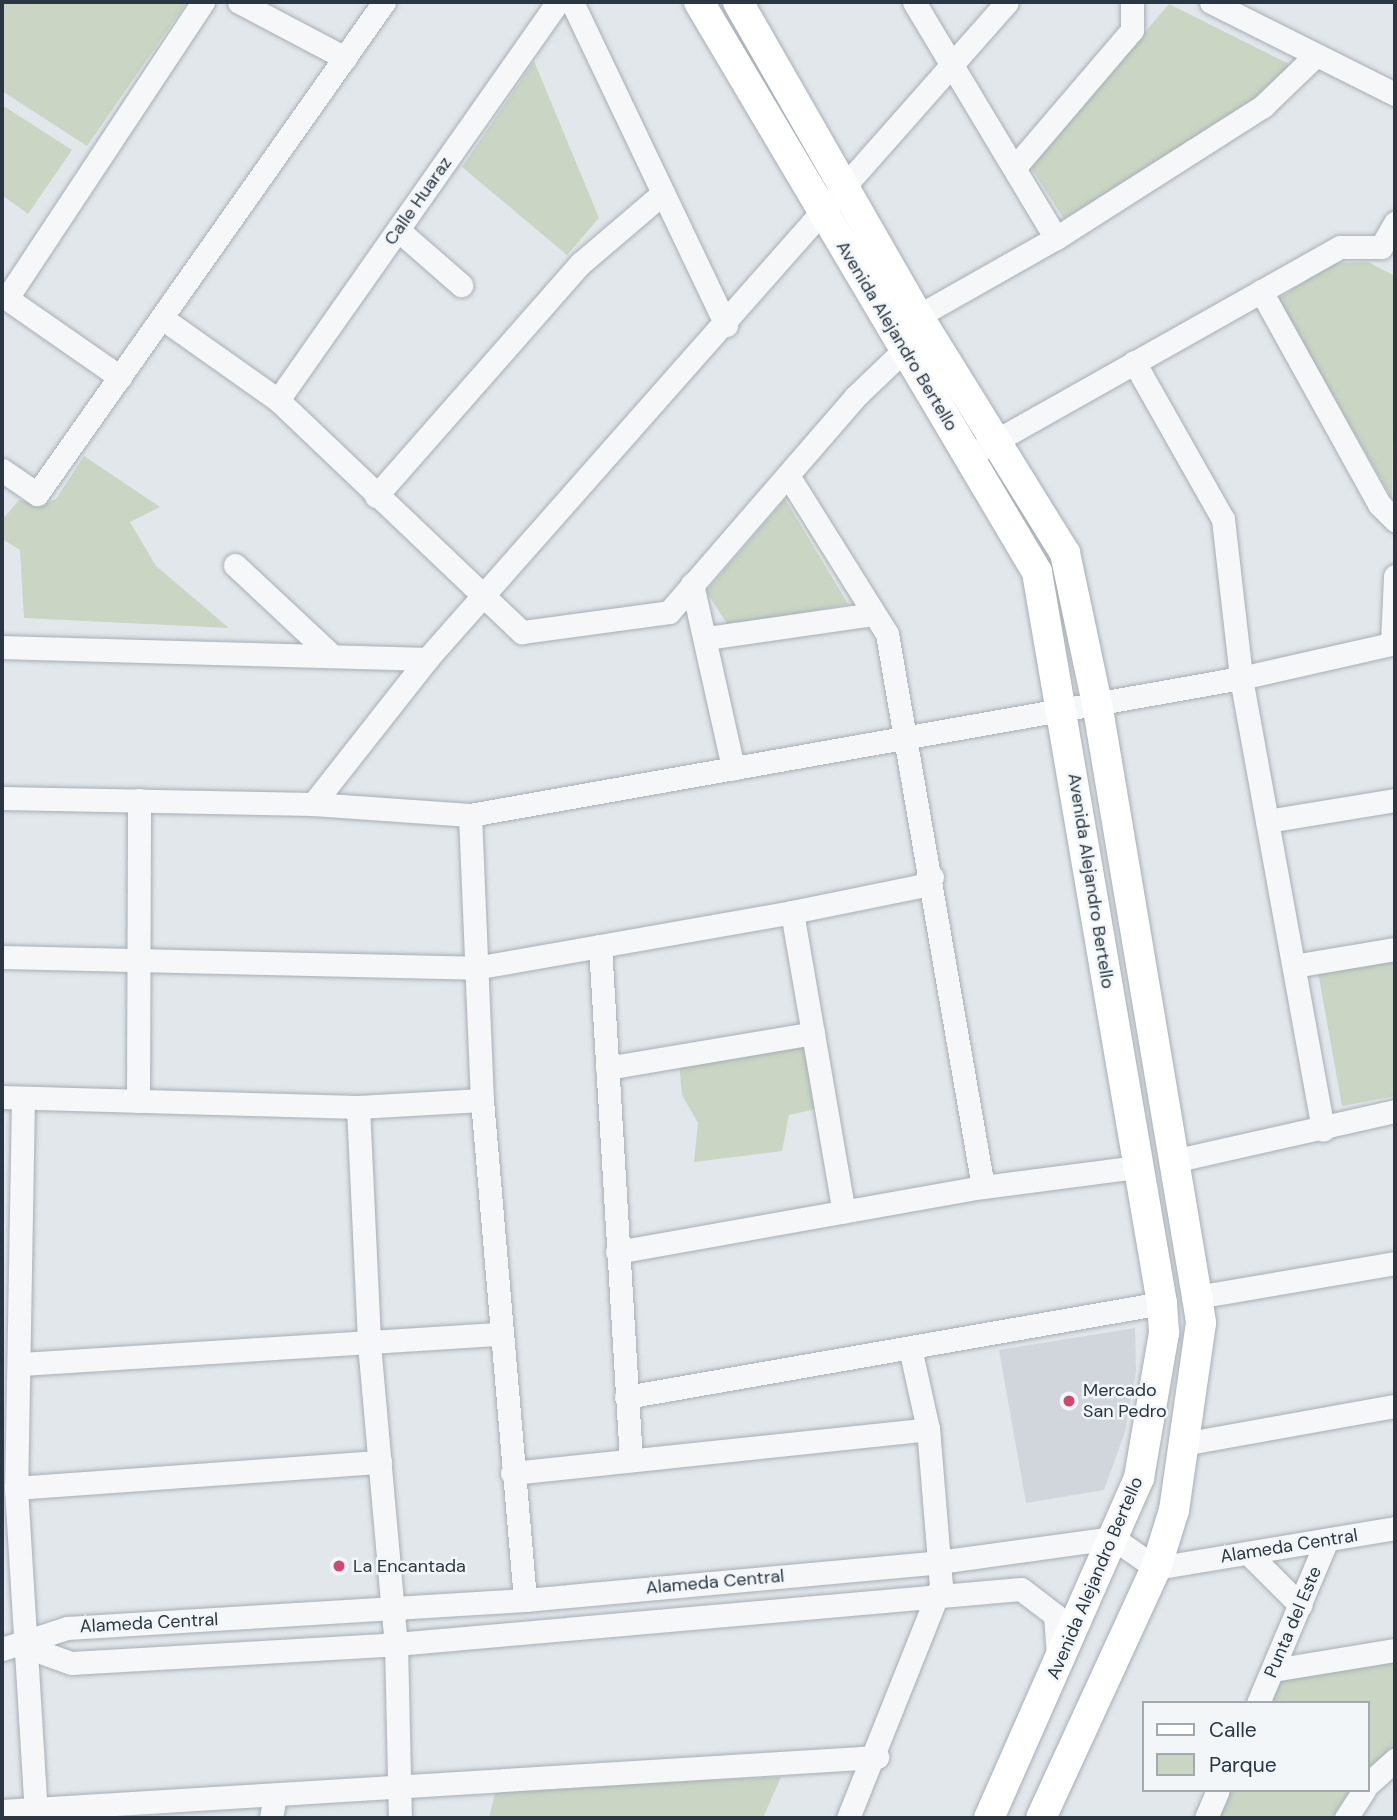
<!DOCTYPE html>
<style>
body{margin:0}
#map{position:relative;width:1397px;height:1820px;overflow:hidden;background:#e2e7eb;font-family:"DM Sans",sans-serif}
div>[style]{position:absolute}
.built>*{inset:0;background:#d1d6dd}
.green>*{inset:0;background:#cad5c4}
.roads{filter:drop-shadow(0 0 2px #a7afb5) drop-shadow(0 0 2px #a7afb5)}
.minor>*{height:23px;margin:-11.5px;padding:0 11.5px;transform-origin:11.5px;border-radius:11.5px;background:#f5f7f9}
.major>*{height:30px;margin:-15px;padding:0 15px;transform-origin:15px;border-radius:15px;background:#fff}
.dots>*{width:19px;height:19px;translate:-50% -50%;box-sizing:border-box;border:4px solid #f2f6f8;border-radius:50%}
span{translate:-50% -50%;white-space:nowrap;text-align:center;line-height:1.15;-webkit-text-stroke:5px #f2f6f8;paint-order:stroke}
.street-label{font-size:18px;color:#2a3743}
.poi-label{font-size:18px;color:#2a3743}
.left{translate:0 -50%;text-align:left}
.frame{position:absolute;inset:0;border:4px solid #2a3743;pointer-events:none}
.legend{position:absolute;left:1142px;top:1701px;width:228px;height:91px;box-sizing:border-box;background:#f2f6f8;border:2px solid #a2aab0;margin:0;padding:9px 12px;list-style:none;font-size:21px;color:#2a3743}
.legend li{display:flex;align-items:center;gap:14px;height:35px}
.legend b{width:35px;border:2px solid #a2aab0}
</style>
<div id="map">
<div class="built">
<i style="clip-path:polygon(1135px 1328px,1136px 1371px,1125px 1432px,1104px 1490px,1026px 1503px,999px 1350px)"></i>
</div>
<div class="green">
<i style="clip-path:polygon(2px 2px,187px 2px,87px 146px,2px 91px)"></i>
<i style="clip-path:polygon(1169px 4px,1295px 67px,1261px 97px,1064px 219px,1030px 166px)"></i>
<i style="clip-path:polygon(534px 61px,599px 218px,567px 255px,462px 167px)"></i>
<i style="clip-path:polygon(2px 105px,72px 150px,28px 214px,2px 195px)"></i>
<i style="clip-path:polygon(1368px 262px,1395px 276px,1392px 499px,1278px 299px,1333px 263px)"></i>
<i style="clip-path:polygon(84px 456px,160px 507px,130px 522px,156px 566px,229px 628px,24px 618px,20px 550px,2px 539px,2px 520px,19px 500px,39px 505px,56px 499px)"></i>
<i style="clip-path:polygon(785px 499px,848px 604px,729px 627px,706px 591px)"></i>
<i style="clip-path:polygon(1395px 958px,1395px 1096px,1342px 1106px,1318px 972px)"></i>
<i style="clip-path:polygon(804px 1040px,816px 1109px,789px 1115px,782px 1151px,694px 1162px,698px 1123px,682px 1095px,679px 1061px)"></i>
<i style="clip-path:polygon(1395px 1659px,1395px 1749px,1367px 1771px,1367px 1703px,1269px 1703px,1279px 1680px)"></i>
<i style="clip-path:polygon(781px 1777px,763px 1818px,489px 1818px,496px 1789px)"></i>
<i style="clip-path:polygon(1229px 1790px,1351px 1790px,1332px 1818px,1217px 1818px)"></i>
</div>
<div class="roads">
<div class="minor">
<i style="left:239px;top:2px;width:120px;rotate:27.8deg"></i>
<i style="left:572px;top:2px;width:358px;rotate:64.5deg"></i>
<i style="left:914px;top:2px;width:275px;rotate:59deg"></i>
<i style="left:1211px;top:2px;width:206px;rotate:26.6deg"></i>
<i style="left:1015px;top:167px;width:180px;rotate:-49.5deg"></i>
<i style="left:1132px;top:30px;width:28px;rotate:-90deg"></i>
<i style="left:398px;top:230px;width:84px;rotate:41.1deg"></i>
<i style="left:1261px;top:291px;width:244px;rotate:61deg"></i>
<i style="left:1379px;top:504px;width:23px;rotate:45deg"></i>
<i style="left:2px;top:295px;width:144px;rotate:34.8deg"></i>
<i style="left:7px;top:298px;width:355px;rotate:-56.5deg"></i>
<i style="left:162px;top:318px;width:142px;rotate:35.3deg"></i>
<i style="left:278px;top:400px;width:337px;rotate:43.6deg"></i>
<i style="left:522px;top:632px;width:148px;rotate:-7.7deg"></i>
<i style="left:669px;top:612px;width:284px;rotate:-49.1deg"></i>
<i style="left:855px;top:397px;width:69px;rotate:-43.8deg"></i>
<i style="left:905px;top:349px;width:35px;rotate:-68deg"></i>
<i style="left:918px;top:316px;width:159px;rotate:-29.5deg"></i>
<i style="left:1056px;top:238px;width:246px;rotate:-32.5deg"></i>
<i style="left:1263px;top:106px;width:72px;rotate:-43.9deg"></i>
<i style="left:1134px;top:362px;width:180px;rotate:60.5deg"></i>
<i style="left:1223px;top:519px;width:160px;rotate:83.5deg"></i>
<i style="left:1241px;top:678px;width:459px;rotate:79.7deg"></i>
<i style="left:278px;top:400px;width:487px;rotate:-54.9deg"></i>
<i style="left:983px;top:448px;width:410px;rotate:-29.4deg"></i>
<i style="left:1340px;top:247px;width:41px"></i>
<i style="left:1381px;top:247px;width:28px;rotate:-60deg"></i>
<i style="left:2px;top:470px;width:42px;rotate:34.4deg"></i>
<i style="left:37px;top:494px;width:602px;rotate:-54.81deg"></i>
<i style="left:789px;top:477px;width:185px;rotate:58deg"></i>
<i style="left:887px;top:634px;width:561px;rotate:80.15deg"></i>
<i style="left:376px;top:496px;width:310px;rotate:-48.7deg"></i>
<i style="left:581px;top:263px;width:108px;rotate:-40.5deg"></i>
<i style="left:235px;top:565px;width:129px;rotate:43.1deg"></i>
<i style="left:692px;top:584px;width:189px;rotate:77.4deg"></i>
<i style="left:707px;top:638px;width:168px;rotate:-8.2deg"></i>
<i style="left:1392px;top:643px;width:67px;rotate:-87.4deg"></i>
<i style="left:2px;top:647px;width:425px;rotate:1.6deg"></i>
<i style="left:2px;top:798px;width:311px;rotate:1.1deg"></i>
<i style="left:313px;top:804px;width:157px;rotate:4deg"></i>
<i style="left:470px;top:815px;width:783px;rotate:-10.08deg"></i>
<i style="left:1241px;top:678px;width:158px;rotate:-12.8deg"></i>
<i style="left:313px;top:804px;width:184px;rotate:-51.8deg"></i>
<i style="left:427px;top:659px;width:876px;rotate:-48.56deg"></i>
<i style="left:470px;top:815px;width:285px;rotate:87.6deg"></i>
<i style="left:482px;top:1100px;width:502px;rotate:85.08deg"></i>
<i style="left:1267px;top:821px;width:130px;rotate:-9.3deg"></i>
<i style="left:792px;top:912px;width:304px;rotate:80.2deg"></i>
<i style="left:600px;top:946px;width:515px;rotate:86.55deg"></i>
<i style="left:2px;top:957px;width:473px;rotate:1.3deg"></i>
<i style="left:475px;top:968px;width:322px;rotate:-10deg"></i>
<i style="left:792px;top:912px;width:131px;rotate:-11.5deg"></i>
<i style="left:920px;top:886px;width:15px;rotate:-37deg"></i>
<i style="left:1294px;top:966px;width:102px;rotate:-9.6deg"></i>
<i style="left:607px;top:1068px;width:209px;rotate:-9.6deg"></i>
<i style="left:2px;top:1097px;width:356px;rotate:1.6deg"></i>
<i style="left:358px;top:1107px;width:124px;rotate:-3.2deg"></i>
<i style="left:23px;top:1098px;width:390px;rotate:91deg"></i>
<i style="left:16px;top:1488px;width:331px;rotate:86.5deg"></i>
<i style="left:138px;top:1101px;width:301px;rotate:-89.8deg"></i>
<i style="left:358px;top:1107px;width:237px;rotate:87.3deg"></i>
<i style="left:369px;top:1344px;width:301px;rotate:84.9deg"></i>
<i style="left:396px;top:1644px;width:174px;rotate:88.7deg"></i>
<i style="left:1173px;top:1161px;width:228px;rotate:-12.7deg"></i>
<i style="left:617px;top:1252px;width:372px;rotate:-10.1deg"></i>
<i style="left:983px;top:1187px;width:156px;rotate:-7.4deg"></i>
<i style="left:1197px;top:1297px;width:201px;rotate:-9.7deg"></i>
<i style="left:21px;top:1364px;width:481px;rotate:-3.6deg"></i>
<i style="left:626px;top:1397px;width:544px;rotate:-9.95deg"></i>
<i style="left:1183px;top:1444px;width:215px;rotate:-10.2deg"></i>
<i style="left:512px;top:1473px;width:418px;rotate:-6deg"></i>
<i style="left:16px;top:1488px;width:365px;rotate:-4.1deg"></i>
<i style="left:1248px;top:1553px;width:74px;rotate:45deg"></i>
<i style="left:24px;top:1646px;width:50px;rotate:19.9deg"></i>
<i style="left:71px;top:1663px;width:326px;rotate:-3.3deg"></i>
<i style="left:396px;top:1644px;width:627px;rotate:-5.03deg"></i>
<i style="left:1021px;top:1589px;width:43px;rotate:37.4deg"></i>
<i style="left:1055px;top:1615px;width:42px;rotate:85.9deg"></i>
<i style="left:2px;top:1649px;width:68px;rotate:-17.9deg"></i>
<i style="left:67px;top:1628px;width:459px;rotate:-3.5deg"></i>
<i style="left:525px;top:1600px;width:416px;rotate:-5.2deg"></i>
<i style="left:939px;top:1562px;width:176px;rotate:-7.9deg"></i>
<i style="left:1113px;top:1538px;width:52px;rotate:34.9deg"></i>
<i style="left:1156px;top:1568px;width:242px;rotate:-9.5deg"></i>
<i style="left:1273px;top:1670px;width:124px;rotate:-9.3deg"></i>
<i style="left:1258px;top:1703px;width:177px;rotate:-67.1deg"></i>
<i style="left:1367px;top:1785px;width:38px;rotate:-42deg"></i>
<i style="left:2px;top:1811px;width:877px;rotate:-3.53deg"></i>
<i style="left:271px;top:1818px;width:23px;rotate:-80deg"></i>
<i style="left:848px;top:1818px;width:250px;rotate:-68.2deg"></i>
<i style="left:941px;top:1586px;width:158px;rotate:-94.7deg"></i>
<i style="left:928px;top:1429px;width:83px;rotate:-102.5deg"></i>
<i style="left:1206px;top:1818px;width:30px;rotate:-67deg"></i>
<i style="left:1346px;top:1818px;width:33px;rotate:-57deg"></i>
</div>
<div class="major">
<i style="left:699px;top:2px;width:663px;rotate:59.33deg"></i>
<i style="left:1037px;top:572px;width:742px;rotate:80.3deg"></i>
<i style="left:1162px;top:1303px;width:30px;rotate:86deg"></i>
<i style="left:1164px;top:1333px;width:147px;rotate:99.8deg"></i>
<i style="left:1139px;top:1478px;width:372px;rotate:113.8deg"></i>
<i style="left:738px;top:2px;width:362px;rotate:60.2deg"></i>
<i style="left:918px;top:316px;width:279px;rotate:58.2deg"></i>
<i style="left:1065px;top:553px;width:153px;rotate:78deg"></i>
<i style="left:1097px;top:703px;width:602px;rotate:80.44deg"></i>
<i style="left:1197px;top:1297px;width:26px;rotate:81deg"></i>
<i style="left:1201px;top:1323px;width:189px;rotate:98.2deg"></i>
<i style="left:1174px;top:1510px;width:61px;rotate:107.2deg"></i>
<i style="left:1156px;top:1568px;width:275px;rotate:114.7deg"></i>
</div>
</div>
<div class="dots">
<i style="left:1069px;top:1401px;background:#cf4870"></i>
<i style="left:339px;top:1566px;background:#cf4870"></i>
</div>
<div class="street-label">
<span style="left:418px;top:201px;rotate:-55deg">Calle Huaraz</span>
<span style="left:897px;top:336px;rotate:59deg">Avenida Alejandro Bertello</span>
<span style="left:1091px;top:881px;rotate:81deg">Avenida Alejandro Bertello</span>
<span style="left:1289px;top:1546px;rotate:-9deg">Alameda Central</span>
<span style="left:1095px;top:1578px;rotate:-67deg">Avenida Alejandro Bertello</span>
<span style="left:715px;top:1582px;rotate:-5deg">Alameda Central</span>
<span style="left:1293px;top:1622px;rotate:-67deg">Punta del Este</span>
<span style="left:149px;top:1623px;rotate:-3deg">Alameda Central</span>
</div>
<div class="poi-label">
<span class="left" style="left:1083px;top:1401px">Mercado<br>San Pedro</span>
<span class="left" style="left:353px;top:1566px">La Encantada</span>
</div>
<div class="frame"></div>
<ul class="legend">
<li><b style="height:9px;background:#fff"></b>Calle</li>
<li><b style="height:19px;background:#cad5c4"></b>Parque</li>
</ul>
</div>
